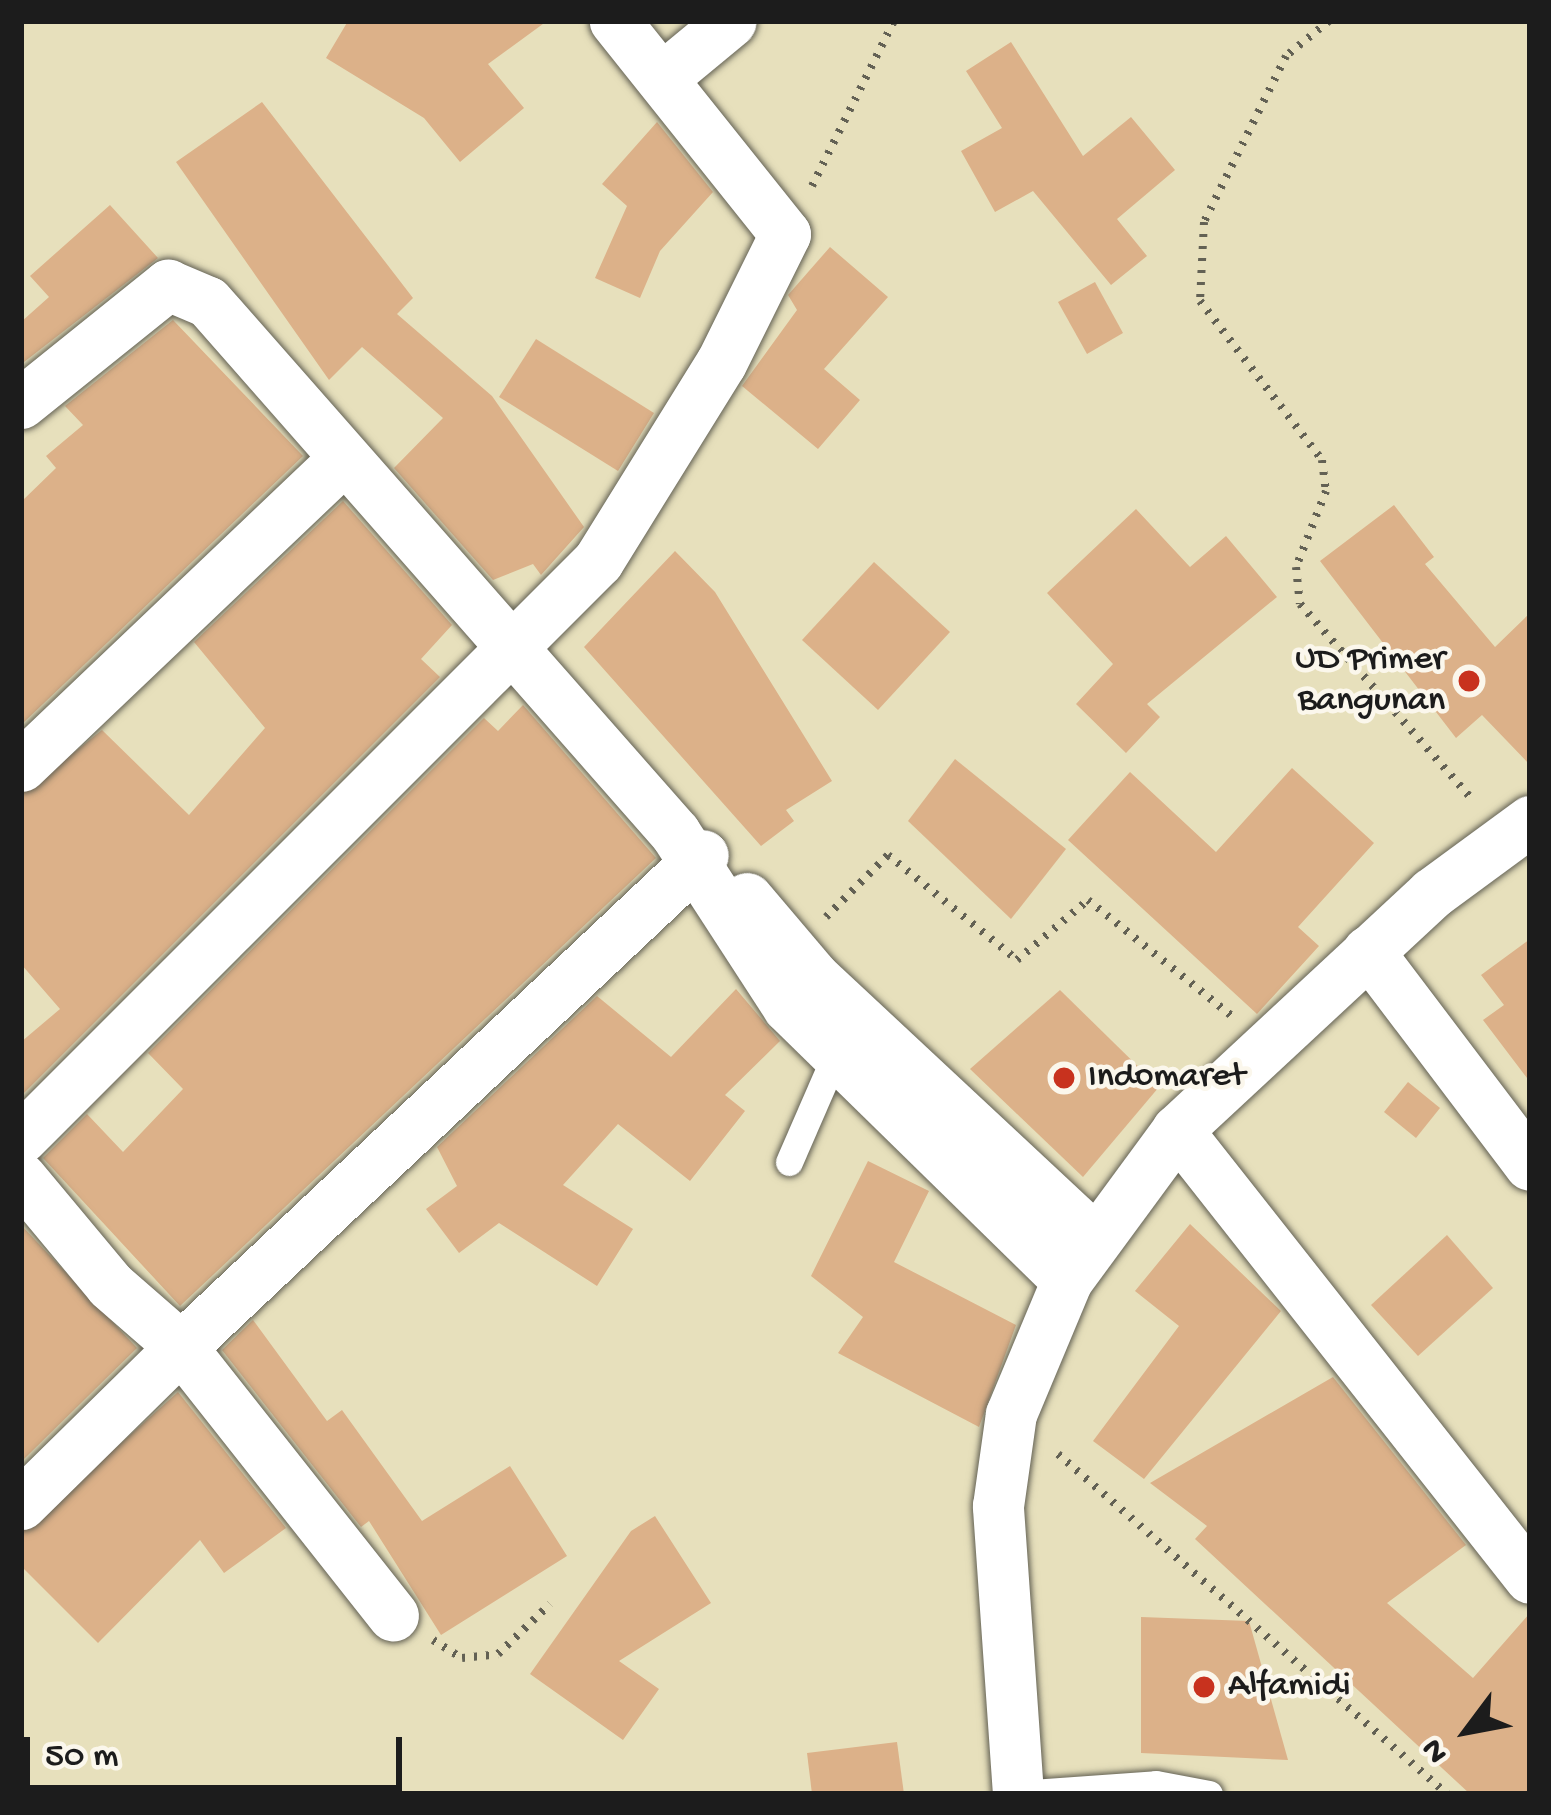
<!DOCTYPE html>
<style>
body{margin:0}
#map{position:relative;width:1551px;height:1815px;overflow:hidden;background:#e7e0bc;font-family:"Gochi Hand",sans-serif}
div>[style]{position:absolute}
.building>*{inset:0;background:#dcb189}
.path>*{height:8px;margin-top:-4px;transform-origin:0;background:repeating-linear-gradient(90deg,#636154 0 3px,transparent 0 12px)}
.roads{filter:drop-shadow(0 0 3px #636154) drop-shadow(0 0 3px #636154)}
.service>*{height:27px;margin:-13.5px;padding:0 13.5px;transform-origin:13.5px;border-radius:13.5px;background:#fff}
.minor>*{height:51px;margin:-25.5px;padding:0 25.5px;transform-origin:25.5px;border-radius:25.5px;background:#fff}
.dots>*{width:33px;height:33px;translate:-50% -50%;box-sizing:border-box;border:6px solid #fbf7ec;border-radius:50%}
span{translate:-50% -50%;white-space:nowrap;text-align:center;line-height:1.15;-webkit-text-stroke:9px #fbf7ec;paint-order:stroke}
.poi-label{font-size:36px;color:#1c1c1c}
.right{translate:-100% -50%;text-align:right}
.left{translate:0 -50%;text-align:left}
.frame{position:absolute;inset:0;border:24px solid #1c1c1c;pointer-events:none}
.north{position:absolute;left:1407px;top:1671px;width:120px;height:120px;-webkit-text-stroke:9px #fbf7ec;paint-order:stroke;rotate:238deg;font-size:33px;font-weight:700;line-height:48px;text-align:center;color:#1c1c1c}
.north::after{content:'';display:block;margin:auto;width:42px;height:54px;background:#1c1c1c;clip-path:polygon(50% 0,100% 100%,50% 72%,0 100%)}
.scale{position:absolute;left:24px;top:1737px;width:378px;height:54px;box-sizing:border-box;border:6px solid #1c1c1c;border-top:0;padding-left:15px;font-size:36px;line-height:42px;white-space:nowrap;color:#1c1c1c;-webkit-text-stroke:9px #fbf7ec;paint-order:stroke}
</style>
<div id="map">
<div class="building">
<i style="clip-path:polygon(348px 21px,547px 21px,488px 64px,524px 108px,460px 162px,424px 118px,326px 58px)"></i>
<i style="clip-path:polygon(1011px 42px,1083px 156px,1131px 117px,1175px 170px,1117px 219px,1147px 256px,1111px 285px,1033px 191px,995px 212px,961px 151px,1002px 128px,966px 71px)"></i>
<i style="clip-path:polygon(262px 102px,413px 298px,397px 314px,492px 396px,584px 527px,541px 575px,533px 564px,493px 580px,394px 468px,443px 418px,362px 347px,329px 380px,176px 162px)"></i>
<i style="clip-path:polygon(657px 122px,713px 192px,660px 251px,640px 298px,595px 278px,627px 206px,602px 184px)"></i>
<i style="clip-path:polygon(110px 205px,158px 258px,24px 362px,21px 322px,49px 297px,30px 276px)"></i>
<i style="clip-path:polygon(830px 247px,888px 297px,824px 369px,860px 400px,818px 449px,742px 386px,797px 310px,788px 295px)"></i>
<i style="clip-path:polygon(1095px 282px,1123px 333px,1087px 354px,1058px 302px)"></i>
<i style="clip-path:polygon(173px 320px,303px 456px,21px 725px,21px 502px,56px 468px,46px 456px,83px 425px,65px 406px)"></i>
<i style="clip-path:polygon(536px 339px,654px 413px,618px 471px,499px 397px)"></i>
<i style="clip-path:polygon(343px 501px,452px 625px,421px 659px,440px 677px,21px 1096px,21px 1042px,60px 1009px,21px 964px,21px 795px,102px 730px,189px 815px,265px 728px,194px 642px)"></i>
<i style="clip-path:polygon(1394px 505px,1434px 557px,1425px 564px,1495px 647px,1530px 613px,1530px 765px,1482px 715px,1456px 738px,1320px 561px)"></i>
<i style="clip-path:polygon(1136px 509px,1190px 567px,1226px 536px,1277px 597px,1147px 704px,1160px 717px,1126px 753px,1076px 704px,1113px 664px,1047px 593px)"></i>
<i style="clip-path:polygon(675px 551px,715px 592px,832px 781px,786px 810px,794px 821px,761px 846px,584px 647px)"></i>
<i style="clip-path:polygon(874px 562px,950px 632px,878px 710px,802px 640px)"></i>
<i style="clip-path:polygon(523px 705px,656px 858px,180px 1306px,43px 1158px,87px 1114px,123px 1152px,183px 1089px,148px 1053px,484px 718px,498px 731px)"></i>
<i style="clip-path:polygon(955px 759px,1066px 849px,1011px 919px,908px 821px)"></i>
<i style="clip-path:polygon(1292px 768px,1374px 843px,1298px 927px,1319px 946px,1257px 1014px,1068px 840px,1130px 772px,1216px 852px)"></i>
<i style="clip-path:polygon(1530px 939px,1530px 1082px,1483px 1020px,1504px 1005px,1481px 975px)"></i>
<i style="clip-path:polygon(736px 989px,780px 1041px,725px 1095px,745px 1111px,690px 1181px,618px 1124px,563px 1185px,633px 1229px,597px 1286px,499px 1223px,459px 1253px,426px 1209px,457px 1186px,437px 1147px,597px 996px,671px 1057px)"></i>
<i style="clip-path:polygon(1060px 990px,1159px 1087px,1083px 1177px,970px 1069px)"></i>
<i style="clip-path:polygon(1408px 1082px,1440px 1108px,1416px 1138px,1384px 1112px)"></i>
<i style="clip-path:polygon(868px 1161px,929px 1191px,894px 1262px,1016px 1325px,979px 1427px,838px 1353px,863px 1317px,811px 1276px)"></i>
<i style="clip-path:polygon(1190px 1224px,1281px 1311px,1144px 1479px,1093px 1441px,1179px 1326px,1135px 1291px)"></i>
<i style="clip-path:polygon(21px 1225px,137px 1348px,21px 1462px)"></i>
<i style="clip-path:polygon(1447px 1235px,1493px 1288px,1418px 1356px,1371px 1305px)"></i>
<i style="clip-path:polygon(253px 1320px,327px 1421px,342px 1410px,422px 1521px,510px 1466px,567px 1556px,441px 1635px,369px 1521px,361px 1527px,222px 1350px)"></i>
<i style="clip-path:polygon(1333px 1377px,1466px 1545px,1387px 1603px,1473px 1678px,1530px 1613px,1530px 1794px,1470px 1794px,1195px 1539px,1207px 1526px,1150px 1483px)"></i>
<i style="clip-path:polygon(178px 1392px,286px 1528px,224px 1573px,200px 1540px,98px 1643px,21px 1566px,21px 1533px)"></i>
<i style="clip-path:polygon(655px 1516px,711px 1603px,619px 1661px,659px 1689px,623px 1740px,530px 1674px,631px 1531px)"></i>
<i style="clip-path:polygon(1141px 1617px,1249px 1621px,1288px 1760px,1141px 1753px)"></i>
<i style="clip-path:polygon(897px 1742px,904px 1794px,812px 1794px,807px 1753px)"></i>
</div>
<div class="path">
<i style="left:1329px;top:21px;width:55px;rotate:140.9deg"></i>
<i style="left:1286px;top:56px;width:185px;rotate:116.3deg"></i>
<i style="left:1204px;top:222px;width:79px;rotate:92.9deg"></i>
<i style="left:1200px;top:301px;width:200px;rotate:52.5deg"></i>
<i style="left:1322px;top:460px;width:31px;rotate:83deg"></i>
<i style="left:1326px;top:491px;width:82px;rotate:111.5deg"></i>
<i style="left:1296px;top:567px;width:37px;rotate:84deg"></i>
<i style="left:1300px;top:604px;width:261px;rotate:48.6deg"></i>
<i style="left:812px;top:186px;width:184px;rotate:-63.6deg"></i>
<i style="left:826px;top:917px;width:88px;rotate:-45deg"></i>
<i style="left:888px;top:855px;width:166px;rotate:39.1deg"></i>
<i style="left:1017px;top:960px;width:93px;rotate:-40.2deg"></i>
<i style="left:1088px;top:900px;width:185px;rotate:38.9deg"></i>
<i style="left:1058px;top:1454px;width:517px;rotate:41.15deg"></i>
<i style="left:433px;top:1640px;width:34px;rotate:32deg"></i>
<i style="left:462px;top:1658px;width:36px;rotate:-6deg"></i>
<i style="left:498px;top:1654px;width:72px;rotate:-43.9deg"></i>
</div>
<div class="roads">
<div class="service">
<i style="left:789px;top:1162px;width:118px;rotate:-66.5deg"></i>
<i style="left:1018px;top:1794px;width:138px;rotate:-4.1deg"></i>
<i style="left:1156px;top:1784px;width:54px;rotate:10.7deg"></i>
</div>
<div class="minor">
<i style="left:662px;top:78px;width:89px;rotate:-39.6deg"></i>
<i style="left:21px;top:403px;width:189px;rotate:-38.8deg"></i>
<i style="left:168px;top:285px;width:43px;rotate:23deg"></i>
<i style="left:208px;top:302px;width:707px;rotate:48.67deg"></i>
<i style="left:675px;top:833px;width:207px;rotate:57deg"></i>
<i style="left:788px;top:1007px;width:390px;rotate:44.4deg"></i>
<i style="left:21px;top:766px;width:446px;rotate:-43.6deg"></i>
<i style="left:747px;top:898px;width:104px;rotate:49.7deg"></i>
<i style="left:814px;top:977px;width:384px;rotate:43deg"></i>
<i style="left:1368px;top:951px;width:268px;rotate:52.9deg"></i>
<i style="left:1177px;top:1130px;width:570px;rotate:51.76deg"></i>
<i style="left:21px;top:1138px;width:816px;rotate:-45deg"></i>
<i style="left:598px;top:561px;width:233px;rotate:-58.2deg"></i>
<i style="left:721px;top:363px;width:144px;rotate:-63.6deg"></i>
<i style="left:785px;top:234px;width:273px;rotate:-128.6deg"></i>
<i style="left:21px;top:1178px;width:139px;rotate:50.2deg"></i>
<i style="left:110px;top:1285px;width:94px;rotate:41.1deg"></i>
<i style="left:181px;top:1347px;width:717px;rotate:-43.31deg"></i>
<i style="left:21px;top:1504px;width:224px;rotate:-44.5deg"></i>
<i style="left:181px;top:1347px;width:342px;rotate:51.7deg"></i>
<i style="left:1018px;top:1794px;width:289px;rotate:-94deg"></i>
<i style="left:998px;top:1506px;width:93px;rotate:-82deg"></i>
<i style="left:1011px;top:1414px;width:145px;rotate:-67.3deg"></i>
<i style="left:1067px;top:1280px;width:186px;rotate:-53.7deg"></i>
<i style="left:1177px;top:1130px;width:348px;rotate:-42.9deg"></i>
<i style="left:1432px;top:893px;width:122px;rotate:-36.3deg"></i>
</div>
</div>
<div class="dots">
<i style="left:1469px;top:681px;background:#c8321e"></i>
<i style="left:1064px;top:1078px;background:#c8321e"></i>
<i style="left:1204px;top:1687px;background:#c8321e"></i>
</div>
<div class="poi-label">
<span class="right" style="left:1445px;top:681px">UD Primer<br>Bangunan</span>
<span class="left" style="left:1088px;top:1078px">Indomaret</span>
<span class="left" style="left:1228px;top:1687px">Alfamidi</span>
</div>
<div class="frame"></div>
<div class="north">N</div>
<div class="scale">50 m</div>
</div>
